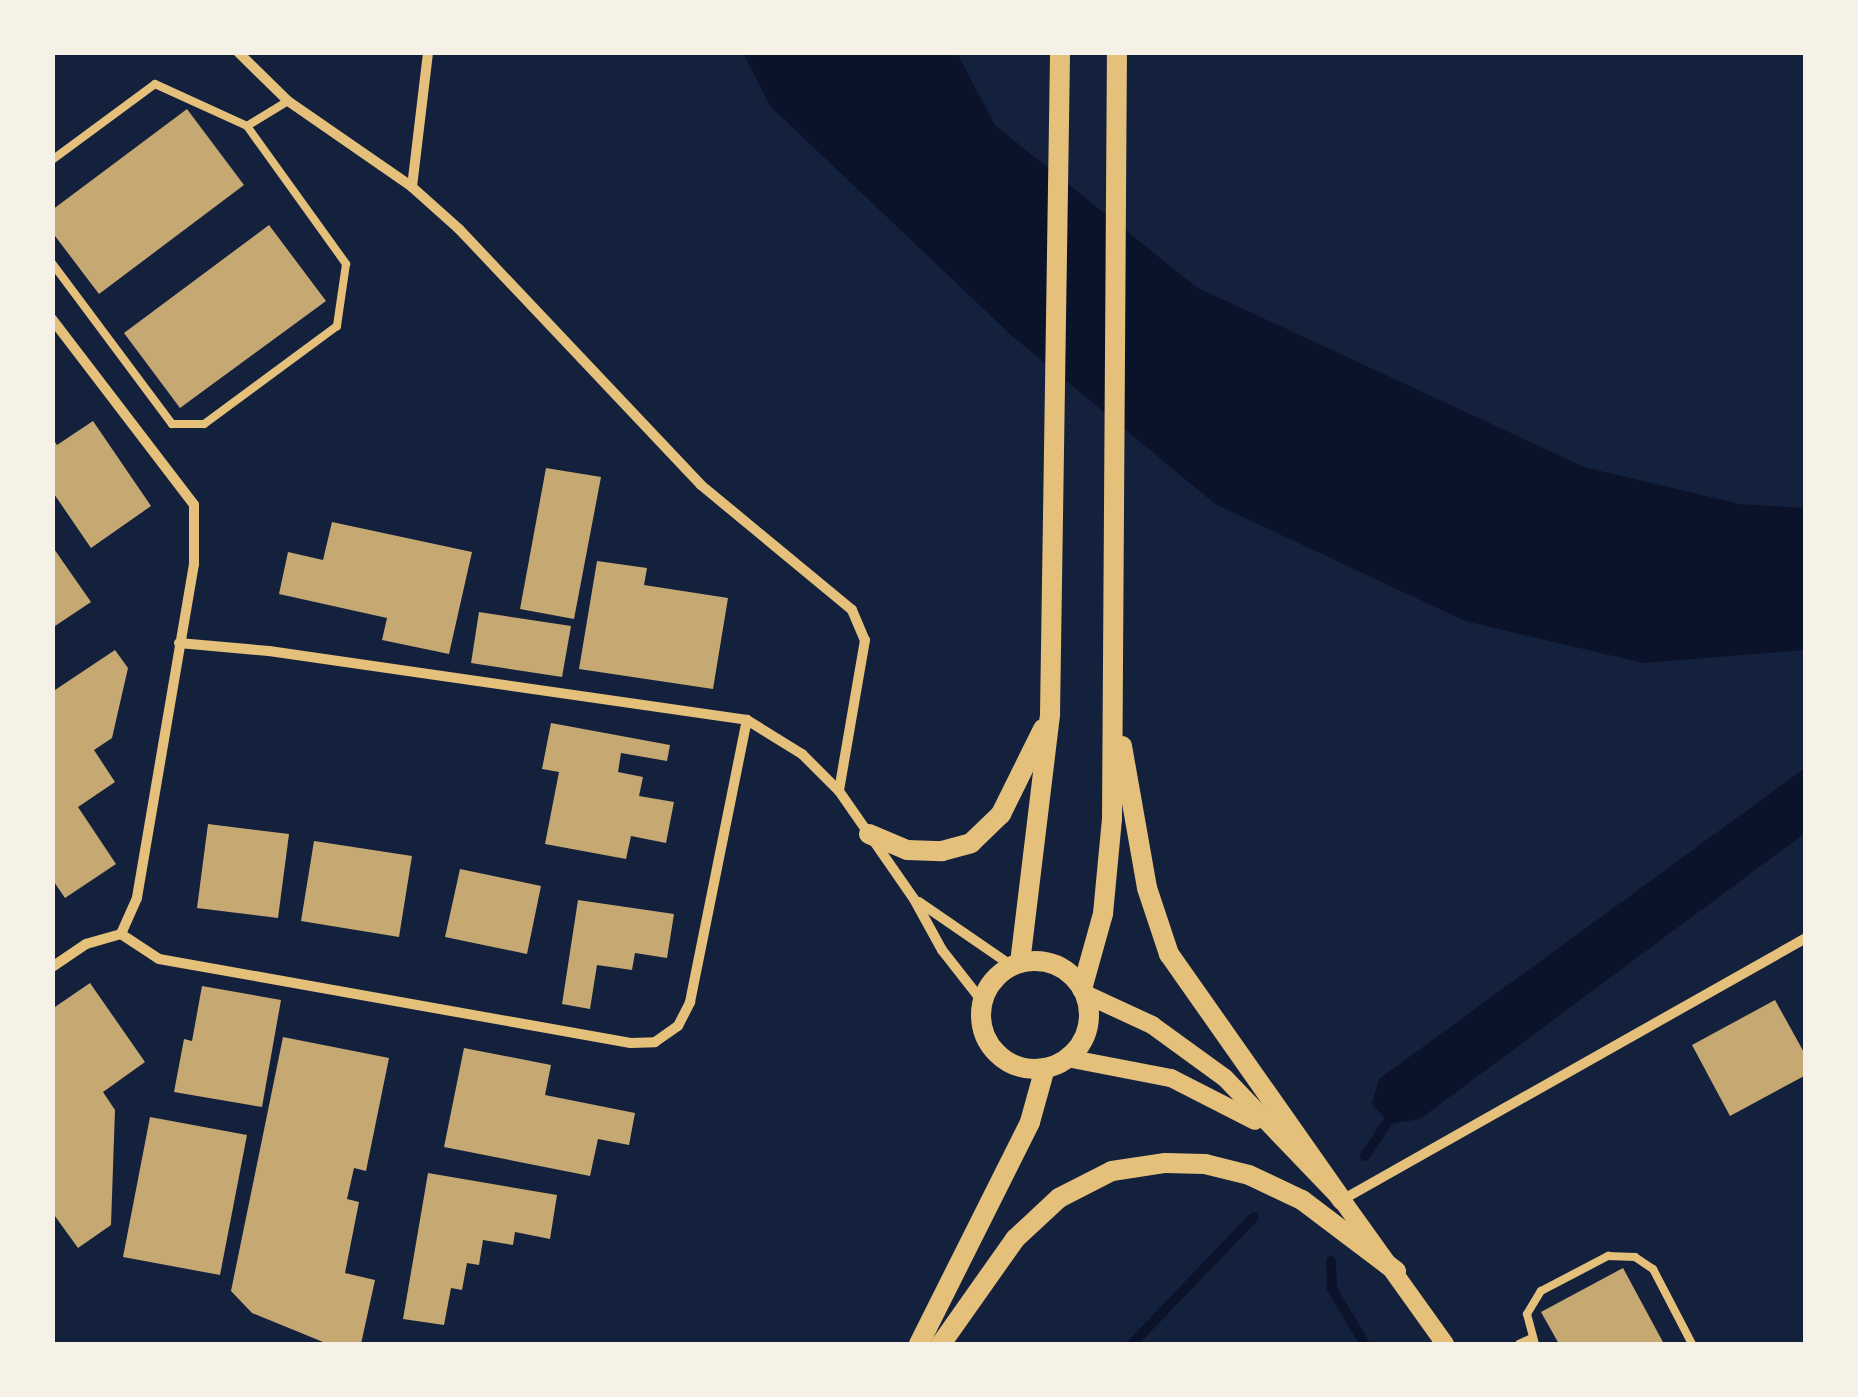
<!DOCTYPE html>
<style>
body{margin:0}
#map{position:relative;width:1858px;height:1397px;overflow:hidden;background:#14213d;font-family:Lora,serif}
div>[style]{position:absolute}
.water>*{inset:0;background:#0b132b}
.stream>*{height:10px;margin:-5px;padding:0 5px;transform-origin:5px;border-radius:5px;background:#0b132b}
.building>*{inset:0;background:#c6a872}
.service>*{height:8px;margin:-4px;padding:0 4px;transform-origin:4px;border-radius:4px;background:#e5c07b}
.minor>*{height:10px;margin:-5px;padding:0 5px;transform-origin:5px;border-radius:5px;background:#e5c07b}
.tertiary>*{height:18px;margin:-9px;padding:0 9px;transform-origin:9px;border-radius:9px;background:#e5c07b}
.secondary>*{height:20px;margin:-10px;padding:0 10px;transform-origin:10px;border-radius:10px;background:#e5c07b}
.secondary>.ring{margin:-10px;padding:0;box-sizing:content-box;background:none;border:20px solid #e5c07b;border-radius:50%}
span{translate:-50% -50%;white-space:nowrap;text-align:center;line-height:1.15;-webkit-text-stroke:10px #f6f1e7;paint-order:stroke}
.frame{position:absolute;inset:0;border:55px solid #f6f1e7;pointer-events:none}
</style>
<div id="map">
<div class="water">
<i style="clip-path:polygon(743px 53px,957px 53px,995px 125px,1196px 287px,1584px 467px,1740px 504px,1805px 508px,1805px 650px,1643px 663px,1465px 621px,1215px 504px,1012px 336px,770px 106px)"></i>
<i style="clip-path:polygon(1805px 768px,1805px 833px,1420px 1119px,1390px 1124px,1372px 1104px,1379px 1079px)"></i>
</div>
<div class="stream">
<i style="left:1365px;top:1156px;width:54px;rotate:-56.3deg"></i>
<i style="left:1331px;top:1261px;width:28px;rotate:88deg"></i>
<i style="left:1332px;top:1289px;width:64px;rotate:59deg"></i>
<i style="left:1132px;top:1344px;width:176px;rotate:-46.2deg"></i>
</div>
<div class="building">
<i style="clip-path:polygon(187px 109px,244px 185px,99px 294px,52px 232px,52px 210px)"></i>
<i style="clip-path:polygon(269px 225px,326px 301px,180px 408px,124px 333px)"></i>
<i style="clip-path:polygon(93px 421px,151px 506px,91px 548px,52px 491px,52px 438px,57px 445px)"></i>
<i style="clip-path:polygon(546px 468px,601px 477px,574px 619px,520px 609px)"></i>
<i style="clip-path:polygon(332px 522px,472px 552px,449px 654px,382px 640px,387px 618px,279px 594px,288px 552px,323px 560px)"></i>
<i style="clip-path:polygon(52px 546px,91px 602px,52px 628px)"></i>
<i style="clip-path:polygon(597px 561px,647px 568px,644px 585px,728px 598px,713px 689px,579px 669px)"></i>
<i style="clip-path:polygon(479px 612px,571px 626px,562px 677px,471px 663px)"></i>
<i style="clip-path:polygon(115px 650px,128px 668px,112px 738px,94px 750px,115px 782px,78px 807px,116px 864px,65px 898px,52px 879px,52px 692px)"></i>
<i style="clip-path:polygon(551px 723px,670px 745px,667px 761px,621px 753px,618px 772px,643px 777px,639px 796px,674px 802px,666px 843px,631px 836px,626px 859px,545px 844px,559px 772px,542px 769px)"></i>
<i style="clip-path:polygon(208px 824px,289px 834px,278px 918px,197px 908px)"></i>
<i style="clip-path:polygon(314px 841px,412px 856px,399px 937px,301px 921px)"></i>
<i style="clip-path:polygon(460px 869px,541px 886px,527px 954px,445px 937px)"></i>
<i style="clip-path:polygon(578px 900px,674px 914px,667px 958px,635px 953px,632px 970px,597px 965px,590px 1009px,562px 1004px)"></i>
<i style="clip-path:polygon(90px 983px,145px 1062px,103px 1092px,115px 1110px,111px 1225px,78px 1248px,52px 1212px,52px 1009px)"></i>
<i style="clip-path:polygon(202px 986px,281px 1000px,262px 1107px,174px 1092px,184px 1039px,192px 1041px)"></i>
<i style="clip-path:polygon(1775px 1000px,1806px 1056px,1806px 1075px,1730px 1116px,1692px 1045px)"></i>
<i style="clip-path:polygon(283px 1037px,389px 1058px,366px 1171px,354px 1168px,347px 1199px,359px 1202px,345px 1273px,375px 1280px,361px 1344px,328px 1344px,252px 1313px,231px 1291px)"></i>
<i style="clip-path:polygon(464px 1048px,551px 1065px,545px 1095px,635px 1113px,629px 1145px,598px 1139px,590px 1176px,444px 1147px)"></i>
<i style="clip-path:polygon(150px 1117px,247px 1135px,220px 1275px,123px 1257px)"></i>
<i style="clip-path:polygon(428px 1173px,557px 1195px,550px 1239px,515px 1232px,513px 1245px,483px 1240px,479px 1265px,467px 1263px,462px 1290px,451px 1288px,444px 1325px,403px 1319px)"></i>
<i style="clip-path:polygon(1623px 1268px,1664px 1344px,1559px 1344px,1541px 1312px)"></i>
</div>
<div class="service">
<i style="left:247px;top:126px;width:48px;rotate:-31.4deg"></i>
<i style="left:52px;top:160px;width:128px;rotate:-36.4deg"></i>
<i style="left:155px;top:84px;width:101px;rotate:24.5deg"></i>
<i style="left:247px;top:126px;width:170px;rotate:54.3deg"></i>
<i style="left:346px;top:264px;width:63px;rotate:98.3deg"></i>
<i style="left:337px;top:326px;width:165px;rotate:143.6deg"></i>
<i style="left:204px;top:424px;width:32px;rotate:180deg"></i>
<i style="left:172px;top:424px;width:201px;rotate:-126.7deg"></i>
<i style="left:1519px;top:1344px;width:14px;rotate:-25deg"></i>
<i style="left:1535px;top:1344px;width:31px;rotate:-105deg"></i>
<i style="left:1527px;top:1314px;width:27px;rotate:-59deg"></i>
<i style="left:1541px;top:1291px;width:76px;rotate:-27.6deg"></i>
<i style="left:1608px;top:1256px;width:27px;rotate:2deg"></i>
<i style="left:1635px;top:1257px;width:22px;rotate:34deg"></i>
<i style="left:1653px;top:1269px;width:85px;rotate:62.5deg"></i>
</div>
<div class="minor">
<i style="left:238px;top:52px;width:70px;rotate:44.4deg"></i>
<i style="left:288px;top:101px;width:151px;rotate:34.7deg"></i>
<i style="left:412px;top:187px;width:63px;rotate:41.8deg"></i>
<i style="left:459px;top:229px;width:352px;rotate:46.6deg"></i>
<i style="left:701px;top:485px;width:196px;rotate:39.6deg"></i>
<i style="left:852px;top:610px;width:33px;rotate:67deg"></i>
<i style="left:865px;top:640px;width:153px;rotate:99.8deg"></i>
<i style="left:412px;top:187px;width:136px;rotate:-83.2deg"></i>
<i style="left:52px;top:319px;width:234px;rotate:52.6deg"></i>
<i style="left:194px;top:505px;width:59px;rotate:90deg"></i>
<i style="left:194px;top:564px;width:339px;rotate:99.7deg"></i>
<i style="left:137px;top:898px;width:39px;rotate:114deg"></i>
<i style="left:121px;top:934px;width:36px;rotate:164deg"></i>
<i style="left:86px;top:944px;width:41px;rotate:145.9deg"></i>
<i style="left:179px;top:643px;width:90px;rotate:5.1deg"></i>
<i style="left:269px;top:651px;width:483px;rotate:8.2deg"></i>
<i style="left:747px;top:720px;width:65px;rotate:31.7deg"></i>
<i style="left:802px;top:754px;width:52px;rotate:45deg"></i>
<i style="left:839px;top:791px;width:131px;rotate:55.2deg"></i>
<i style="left:914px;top:899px;width:58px;rotate:61.2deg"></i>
<i style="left:942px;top:950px;width:65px;rotate:51.9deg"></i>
<i style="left:919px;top:902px;width:113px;rotate:34.5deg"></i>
<i style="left:121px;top:934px;width:45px;rotate:33.3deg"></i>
<i style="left:159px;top:959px;width:479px;rotate:10.1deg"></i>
<i style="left:631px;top:1043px;width:24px;rotate:-2deg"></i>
<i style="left:655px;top:1042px;width:28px;rotate:-35deg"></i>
<i style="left:678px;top:1026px;width:27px;rotate:-63deg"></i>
<i style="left:690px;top:1002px;width:288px;rotate:-78.6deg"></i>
<i style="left:1342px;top:1200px;width:533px;rotate:-29.45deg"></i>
</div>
<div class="tertiary">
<i style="left:1085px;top:994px;width:74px;rotate:24.8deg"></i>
<i style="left:1152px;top:1025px;width:90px;rotate:36deg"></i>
<i style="left:1225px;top:1078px;width:169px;rotate:46.2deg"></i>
<i style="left:1342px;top:1200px;width:177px;rotate:54.4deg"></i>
<i style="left:1067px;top:1058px;width:106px;rotate:10.9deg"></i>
<i style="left:1171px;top:1078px;width:94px;rotate:27.1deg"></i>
</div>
<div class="secondary">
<i style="left:1122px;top:746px;width:144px;rotate:80deg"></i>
<i style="left:1147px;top:888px;width:70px;rotate:71.6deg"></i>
<i style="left:1169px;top:954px;width:301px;rotate:54.9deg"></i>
<i style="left:869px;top:834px;width:41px;rotate:22.8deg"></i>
<i style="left:907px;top:850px;width:35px;rotate:2deg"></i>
<i style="left:942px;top:851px;width:30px;rotate:-15deg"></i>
<i style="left:971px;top:843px;width:42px;rotate:-44deg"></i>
<i style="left:1001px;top:814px;width:95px;rotate:-63.7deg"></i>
<i class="ring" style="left:981px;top:961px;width:88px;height:88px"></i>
<i style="left:1020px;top:963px;width:251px;rotate:-83.1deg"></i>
<i style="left:1050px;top:714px;width:662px;rotate:-89.13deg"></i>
<i style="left:1082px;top:989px;width:78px;rotate:-74.4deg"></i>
<i style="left:1103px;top:914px;width:96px;rotate:-84.6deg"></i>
<i style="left:1112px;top:818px;width:766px;rotate:-89.63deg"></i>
<i style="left:919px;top:1344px;width:248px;rotate:-63.4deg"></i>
<i style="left:1030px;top:1122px;width:56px;rotate:-74.5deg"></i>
<i style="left:941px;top:1344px;width:128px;rotate:-54.8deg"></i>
<i style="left:1015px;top:1239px;width:60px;rotate:-43deg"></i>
<i style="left:1059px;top:1198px;width:59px;rotate:-27deg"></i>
<i style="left:1112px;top:1171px;width:54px;rotate:-8.6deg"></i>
<i style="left:1165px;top:1163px;width:40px;rotate:1.4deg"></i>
<i style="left:1205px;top:1164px;width:45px;rotate:14deg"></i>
<i style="left:1249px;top:1175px;width:59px;rotate:25.3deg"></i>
<i style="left:1302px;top:1200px;width:118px;rotate:37.1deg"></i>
</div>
<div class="frame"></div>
</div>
